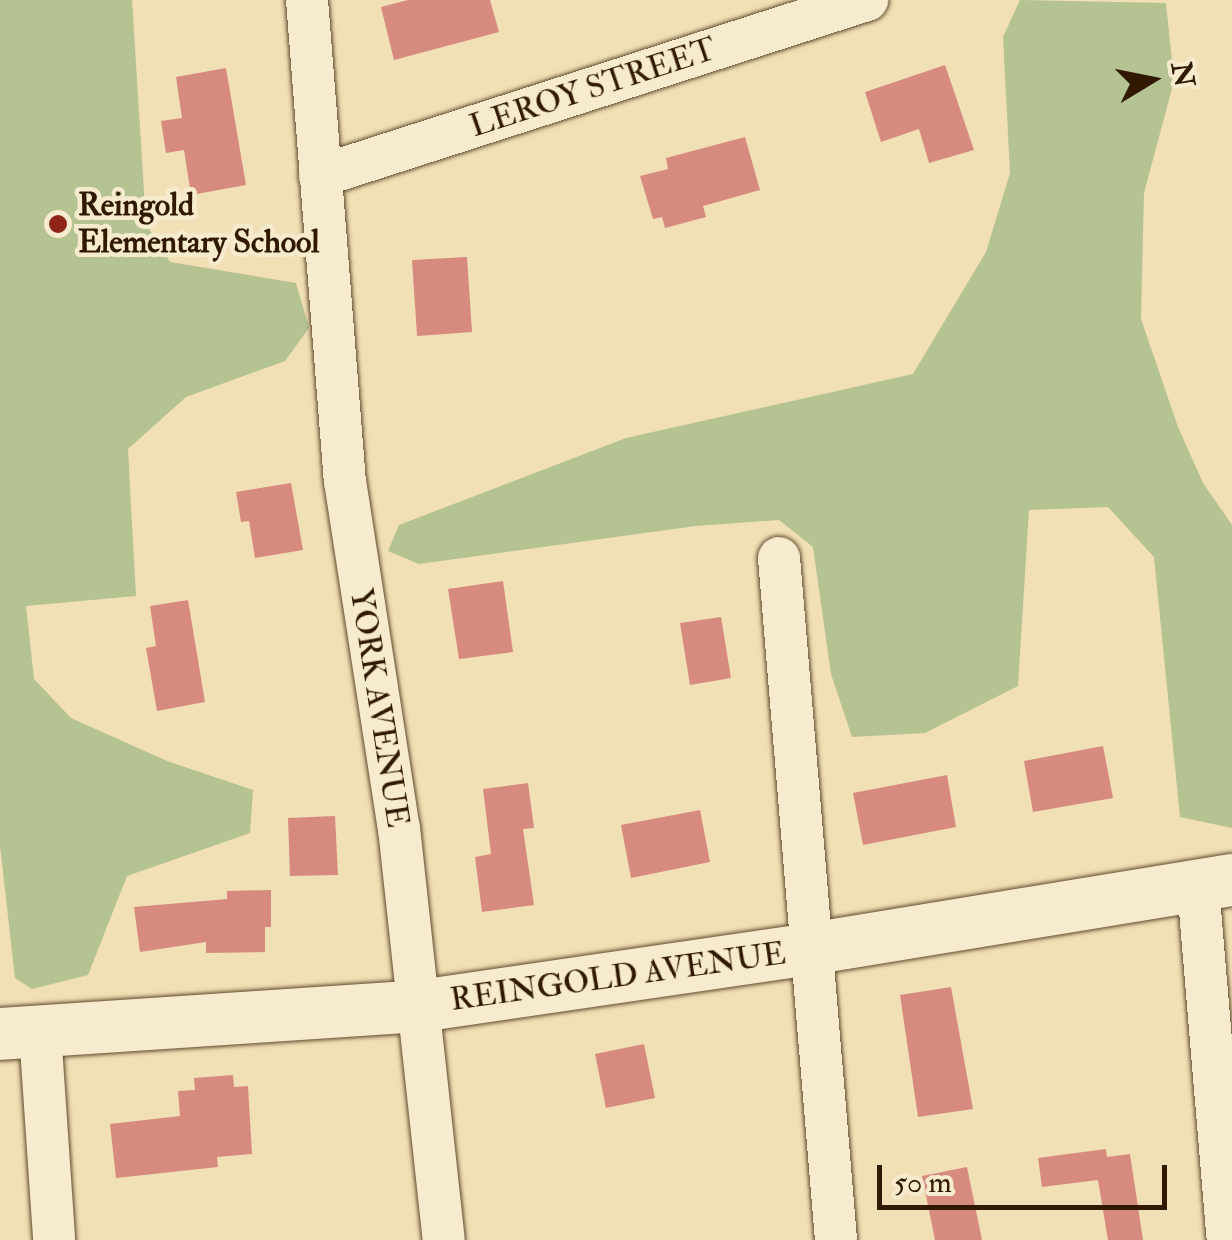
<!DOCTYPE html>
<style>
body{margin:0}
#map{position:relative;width:1232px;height:1240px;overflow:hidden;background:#f1dfb5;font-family:"IM FELL Double Pica",serif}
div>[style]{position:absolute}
.green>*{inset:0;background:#b4c391}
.building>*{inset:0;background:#d78b7f}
.roads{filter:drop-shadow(0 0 2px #614a2d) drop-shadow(0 0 2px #614a2d)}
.minor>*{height:42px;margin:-21px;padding:0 21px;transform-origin:21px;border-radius:21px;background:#f6eacf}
.tertiary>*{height:52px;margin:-26px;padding:0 26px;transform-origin:26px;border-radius:26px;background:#f6eacf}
.dots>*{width:28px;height:28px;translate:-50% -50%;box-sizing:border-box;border:5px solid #f6eacf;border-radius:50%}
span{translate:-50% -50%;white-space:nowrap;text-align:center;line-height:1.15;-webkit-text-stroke:9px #f6eacf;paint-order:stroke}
.street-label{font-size:32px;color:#311800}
.poi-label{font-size:32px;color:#311800;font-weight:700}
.left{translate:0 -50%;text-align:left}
.north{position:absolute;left:1102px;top:30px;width:100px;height:100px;-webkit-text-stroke:8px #f6eacf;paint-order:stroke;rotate:80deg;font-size:28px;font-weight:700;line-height:40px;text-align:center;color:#311800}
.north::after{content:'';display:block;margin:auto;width:35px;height:45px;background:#311800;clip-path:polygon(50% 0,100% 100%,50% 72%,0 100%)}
.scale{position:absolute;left:877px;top:1165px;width:290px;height:45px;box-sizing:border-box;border:5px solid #311800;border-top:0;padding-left:12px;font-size:30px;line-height:35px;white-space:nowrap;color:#311800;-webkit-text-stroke:8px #f6eacf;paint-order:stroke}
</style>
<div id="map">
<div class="green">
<i style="clip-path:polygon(0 0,132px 0,146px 224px,170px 262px,296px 283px,309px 328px,285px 361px,186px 397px,128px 449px,136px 596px,26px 606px,34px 679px,71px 718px,167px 761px,253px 790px,250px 833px,127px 876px,88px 975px,32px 989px,15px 978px,0 846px)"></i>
<i style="clip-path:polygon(1020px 0,1166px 3px,1174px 81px,1144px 193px,1141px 319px,1178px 427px,1203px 483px,1232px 525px,1232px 828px,1180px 817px,1154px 557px,1108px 507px,1029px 510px,1018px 686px,925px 733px,852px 737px,831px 674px,813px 547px,779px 520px,696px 526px,419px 564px,388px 551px,399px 525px,626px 438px,913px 374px,986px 252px,1010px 173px,1003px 37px)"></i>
</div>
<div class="building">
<i style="clip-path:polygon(408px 0,490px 0,499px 32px,394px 60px,381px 7px)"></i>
<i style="clip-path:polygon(945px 65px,974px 150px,929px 163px,919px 129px,881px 142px,865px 92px)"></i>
<i style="clip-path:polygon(226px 68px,246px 185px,191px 195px,184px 150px,166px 153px,161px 121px,182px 118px,176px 77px)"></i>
<i style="clip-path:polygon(745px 137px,760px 190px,703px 206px,706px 217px,665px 228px,662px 217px,653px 219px,640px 176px,668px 169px,666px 158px)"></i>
<i style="clip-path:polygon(467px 257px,472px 332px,417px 336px,412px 260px)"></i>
<i style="clip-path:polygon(291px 483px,303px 550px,255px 558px,249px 521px,241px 522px,236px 492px)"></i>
<i style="clip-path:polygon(503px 581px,513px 652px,459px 659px,448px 589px)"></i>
<i style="clip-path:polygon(188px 600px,205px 702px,157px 711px,146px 648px,156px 646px,150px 606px)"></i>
<i style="clip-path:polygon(721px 617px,731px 678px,690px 685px,680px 623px)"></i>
<i style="clip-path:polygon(1103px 746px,1113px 798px,1033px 812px,1024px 761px)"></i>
<i style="clip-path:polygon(947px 775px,956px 827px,863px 845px,853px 793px)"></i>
<i style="clip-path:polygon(528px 783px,534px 828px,523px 829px,534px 905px,482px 912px,475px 857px,491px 854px,483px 789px)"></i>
<i style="clip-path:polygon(700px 810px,710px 862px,631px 878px,621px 825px)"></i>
<i style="clip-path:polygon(335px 816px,338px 875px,290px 876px,288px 818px)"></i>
<i style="clip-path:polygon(271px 890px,271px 927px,265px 927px,265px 952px,206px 953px,206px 942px,140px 952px,134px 907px,227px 899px,227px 891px)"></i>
<i style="clip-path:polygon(951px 987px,973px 1109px,918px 1117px,900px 995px)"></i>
<i style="clip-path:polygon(644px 1044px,655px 1098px,606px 1108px,595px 1054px)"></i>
<i style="clip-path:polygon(233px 1075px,234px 1087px,248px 1086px,252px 1154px,217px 1157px,218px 1167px,116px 1178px,110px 1124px,180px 1116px,178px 1091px,195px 1090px,194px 1078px)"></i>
<i style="clip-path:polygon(1106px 1149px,1107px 1157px,1130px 1154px,1143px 1240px,1108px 1240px,1098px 1180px,1042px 1187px,1038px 1158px)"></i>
<i style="clip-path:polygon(967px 1167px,982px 1240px,935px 1240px,922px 1176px)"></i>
</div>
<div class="roads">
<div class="minor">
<i style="left:307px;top:0;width:482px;rotate:85.5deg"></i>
<i style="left:345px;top:481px;width:351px;rotate:81.2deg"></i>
<i style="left:399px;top:828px;width:414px;rotate:83.8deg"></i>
<i style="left:320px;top:176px;width:575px;rotate:-17.84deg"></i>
<i style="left:779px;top:558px;width:684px;rotate:85.22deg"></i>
<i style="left:1198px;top:886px;width:355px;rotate:85.2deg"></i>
<i style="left:40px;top:1032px;width:208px;rotate:86.1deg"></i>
</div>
<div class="tertiary">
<i style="left:0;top:1034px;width:421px;rotate:-3.8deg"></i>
<i style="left:420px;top:1006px;width:394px;rotate:-8.3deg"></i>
<i style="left:810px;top:949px;width:428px;rotate:-9.3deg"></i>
</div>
</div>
<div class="dots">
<i style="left:58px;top:224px;background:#8f2418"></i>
</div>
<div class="street-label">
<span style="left:593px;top:88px;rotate:-18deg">LEROY STREET</span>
<span style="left:379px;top:708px;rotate:81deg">YORK AVENUE</span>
<span style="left:618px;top:977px;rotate:-8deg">REINGOLD AVENUE</span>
</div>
<div class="poi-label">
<span class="left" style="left:78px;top:224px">Reingold<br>Elementary School</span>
</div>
<div class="north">N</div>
<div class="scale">50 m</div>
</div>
